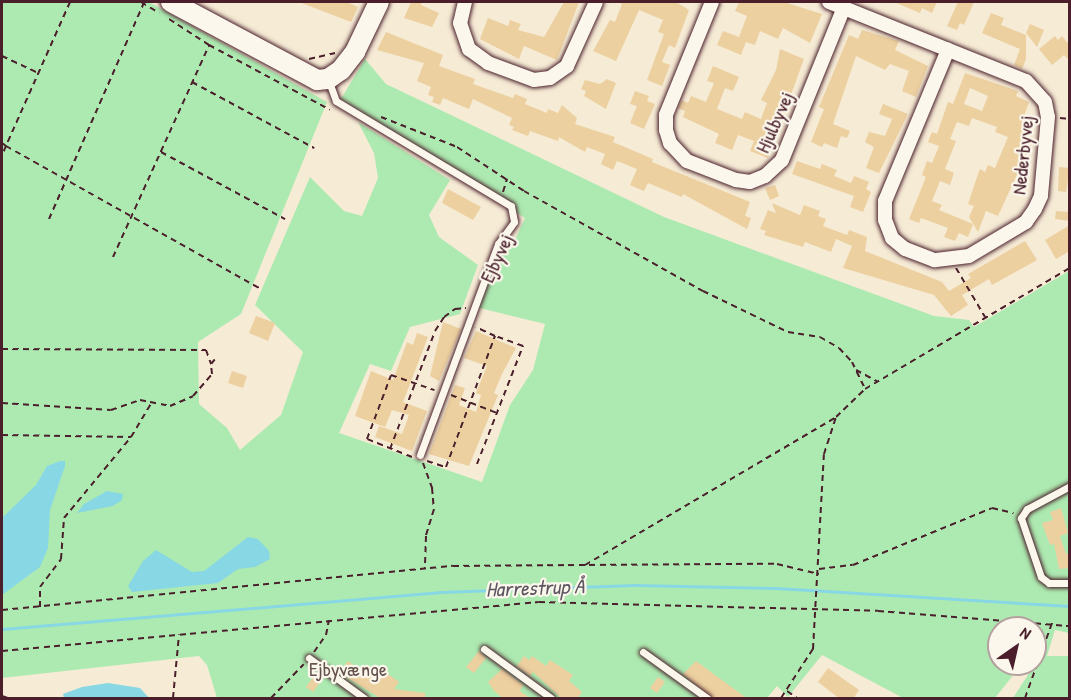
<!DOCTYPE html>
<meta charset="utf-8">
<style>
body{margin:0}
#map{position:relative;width:1071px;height:700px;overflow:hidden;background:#f6ebd5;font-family:"Patrick Hand",sans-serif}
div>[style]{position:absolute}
.green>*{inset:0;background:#adeab1}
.water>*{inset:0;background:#88d7e4}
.stream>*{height:3px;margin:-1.5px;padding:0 1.5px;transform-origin:1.5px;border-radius:1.5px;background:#88d7e4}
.building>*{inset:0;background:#ecd0a0}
.path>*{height:2px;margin-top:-1px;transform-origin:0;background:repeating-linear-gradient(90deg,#4a1f2b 0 6px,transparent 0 10.5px)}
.roads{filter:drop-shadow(0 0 2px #4a1f2b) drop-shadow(0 0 2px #4a1f2b)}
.lane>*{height:7px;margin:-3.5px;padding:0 3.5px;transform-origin:3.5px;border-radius:3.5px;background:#fbf7ec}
.street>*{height:14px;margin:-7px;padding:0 7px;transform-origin:7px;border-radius:7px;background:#fbf7ec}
.secondary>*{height:20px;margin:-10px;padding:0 10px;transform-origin:10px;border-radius:10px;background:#fbf7ec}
span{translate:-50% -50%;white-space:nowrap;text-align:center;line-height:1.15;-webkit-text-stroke:4.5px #fbf7ec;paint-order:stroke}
.street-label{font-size:20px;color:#4a1f2b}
.park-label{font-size:20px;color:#63524c}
.water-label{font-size:21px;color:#5d5662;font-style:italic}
.frame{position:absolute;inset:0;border:3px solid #4a1f2b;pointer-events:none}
.north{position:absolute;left:987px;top:616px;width:60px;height:60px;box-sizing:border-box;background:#fbf7ec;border:2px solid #b4a19f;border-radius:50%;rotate:34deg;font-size:16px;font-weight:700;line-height:24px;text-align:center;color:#4a1f2b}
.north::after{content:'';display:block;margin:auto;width:21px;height:27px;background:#4a1f2b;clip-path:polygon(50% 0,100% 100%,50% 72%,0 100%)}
</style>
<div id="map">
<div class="green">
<i style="clip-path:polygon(2px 2px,149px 2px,327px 102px,241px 314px,198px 342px,199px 404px,227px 428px,240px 450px,281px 415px,303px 352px,255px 305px,310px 177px,344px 211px,362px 216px,378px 178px,374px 153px,358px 122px,450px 180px,429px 215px,439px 237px,478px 265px,460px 314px,410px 327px,391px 371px,370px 364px,339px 433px,482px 482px,510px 405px,533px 370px,545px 324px,476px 307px,498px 247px,513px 244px,525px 218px,341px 99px,365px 59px,386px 84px,664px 217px,934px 316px,969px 320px,974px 327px,1069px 271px,1069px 633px,1055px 630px,1047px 656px,1069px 656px,1069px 698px,1013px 698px,1035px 664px,1039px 644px,1035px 648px,1035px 628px,999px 628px,999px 664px,1022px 664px,995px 698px,903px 698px,822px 655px,788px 697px,777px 686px,767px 698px,217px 698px,207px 665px,199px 656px,2px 678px)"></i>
</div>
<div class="water">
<i style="clip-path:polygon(60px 461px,65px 461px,65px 466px,50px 510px,48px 548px,40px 567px,2px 595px,2px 518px,36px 485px,47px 466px)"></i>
<i style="clip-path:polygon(107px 491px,123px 494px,122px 500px,113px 506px,77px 513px,84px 504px)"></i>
<i style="clip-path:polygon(248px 537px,258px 539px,269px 551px,270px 559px,255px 567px,238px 569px,218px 583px,132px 592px,128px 586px,143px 561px,156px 550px,192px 572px,204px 571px)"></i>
<i style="clip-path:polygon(108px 683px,140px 688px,149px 698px,64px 698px,63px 694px,82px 687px)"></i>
</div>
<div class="stream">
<i style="left:2px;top:629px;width:441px;rotate:-4.8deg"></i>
<i style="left:441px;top:592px;width:194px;rotate:-2.1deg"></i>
<i style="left:635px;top:585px;width:141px;rotate:1.2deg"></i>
<i style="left:776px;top:588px;width:295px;rotate:3.5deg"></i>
</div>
<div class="building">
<i style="clip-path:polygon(299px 2px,347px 2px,358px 7px,351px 22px)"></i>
<i style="clip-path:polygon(411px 2px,422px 2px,421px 5px,439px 13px,432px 27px,404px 18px)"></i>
<i style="clip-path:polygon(564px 2px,579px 2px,557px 60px,524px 46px,519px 59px,480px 39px,488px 18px,508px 26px,510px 20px,521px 24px,518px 30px,544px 37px)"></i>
<i style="clip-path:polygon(618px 2px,676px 2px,689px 10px,675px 48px,669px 45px,662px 62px,670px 65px,662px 86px,647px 80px,664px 34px,658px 32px,663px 20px,639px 10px,616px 61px,593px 51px,610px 20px,615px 22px,622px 4px)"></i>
<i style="clip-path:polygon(739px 2px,784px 2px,822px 14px,810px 43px,783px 28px,778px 39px,760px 31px,755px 45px,746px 42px,741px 55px,717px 45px,723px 31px,739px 37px,747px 16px,735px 11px)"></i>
<i style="clip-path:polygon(894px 2px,937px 2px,932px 13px,922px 8px,920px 13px)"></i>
<i style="clip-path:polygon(958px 2px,974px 2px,964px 25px,960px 23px,957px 30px,947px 26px)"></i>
<i style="clip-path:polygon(991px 13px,1004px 18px,1001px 25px,1026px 35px,1026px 59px,1022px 69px,1014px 65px,1020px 49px,982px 33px)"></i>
<i style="clip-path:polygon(1030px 24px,1044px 30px,1037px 47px,1026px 33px)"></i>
<i style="clip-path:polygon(862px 30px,899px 41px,895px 50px,928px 66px,916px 97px,902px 91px,909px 71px,890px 64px,885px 70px,856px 56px,833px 124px,850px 131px,847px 138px,841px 136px,837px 148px,824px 143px,822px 147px,811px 142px,824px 109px,819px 107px,849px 35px,858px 39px)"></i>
<i style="clip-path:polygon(386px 32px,443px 55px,439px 66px,475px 79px,473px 84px,513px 98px,515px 94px,527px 99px,525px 104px,547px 113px,548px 109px,558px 113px,562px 105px,577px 118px,575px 124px,615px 137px,613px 142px,653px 159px,652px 162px,750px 202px,745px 216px,751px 218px,747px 229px,683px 194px,682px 197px,648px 183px,644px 191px,630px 185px,637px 169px,617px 161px,613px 170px,601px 164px,605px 154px,587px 147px,585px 152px,559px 137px,558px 141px,530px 131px,528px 136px,512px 130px,514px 127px,509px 125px,512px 118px,473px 99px,469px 109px,443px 98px,440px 105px,432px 102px,434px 97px,428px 95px,431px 87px,417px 81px,424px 63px,377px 50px)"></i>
<i style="clip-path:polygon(1055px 36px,1058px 40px,1062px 36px,1070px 46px,1070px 61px,1064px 55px,1052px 65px,1039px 49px)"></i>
<i style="clip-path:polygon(780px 49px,804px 59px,768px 158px,750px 151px,754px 141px,738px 135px,732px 150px,715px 143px,719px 134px,683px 117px,685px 111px,678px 108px,682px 100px,688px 103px,691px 96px,706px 102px,714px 83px,707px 81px,713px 66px,739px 77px,733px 91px,725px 88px,717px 109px,742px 119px,745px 112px,761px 119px,767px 103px,761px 100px,776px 70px)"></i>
<i style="clip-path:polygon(evenodd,965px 73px,1018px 91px,1016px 96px,1029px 102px,1024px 116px,1030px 119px,1021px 140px,1031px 144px,998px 216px,986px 211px,978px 232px,969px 217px,974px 206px,968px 204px,976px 180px,980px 169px,985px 172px,988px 165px,995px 168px,1008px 137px,995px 132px,997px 127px,972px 118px,969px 126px,957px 122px,950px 139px,956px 141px,945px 169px,954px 173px,950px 185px,940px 181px,932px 201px,942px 205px,939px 210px,973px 224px,968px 237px,959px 233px,955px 241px,944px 237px,948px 228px,921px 218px,919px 223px,909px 219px,926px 177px,922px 175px,927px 161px,932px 163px,939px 146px,928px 142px,932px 132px,937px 134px,948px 102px,953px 104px,965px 73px,970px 88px,988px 96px,982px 111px,964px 104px,970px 88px)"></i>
<i style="clip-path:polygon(607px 79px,616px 83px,606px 109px,584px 96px,586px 91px,581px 89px,585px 80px,600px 84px)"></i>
<i style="clip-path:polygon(635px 91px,649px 96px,647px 101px,655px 104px,644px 129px,630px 123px,637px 106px,630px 104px)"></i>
<i style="clip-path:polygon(883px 104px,908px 114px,879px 173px,866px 168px,874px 147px,865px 142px,869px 132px,885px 136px,892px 119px,879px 114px)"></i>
<i style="clip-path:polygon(797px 161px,820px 169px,822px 164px,837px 170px,834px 176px,851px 183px,854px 176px,869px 182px,866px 189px,871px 192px,863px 212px,850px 207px,854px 196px,792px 174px)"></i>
<i style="clip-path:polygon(1059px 167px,1070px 168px,1066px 192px,1058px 191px)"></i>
<i style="clip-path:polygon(775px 185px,779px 196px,770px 200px,765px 188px)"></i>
<i style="clip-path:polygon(448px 189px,481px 207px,473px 220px,442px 203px)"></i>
<i style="clip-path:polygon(772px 203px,800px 215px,804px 205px,820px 211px,818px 216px,826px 219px,823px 226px,847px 235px,849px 230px,867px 237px,865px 251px,942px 282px,949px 291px,971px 278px,968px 274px,1025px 241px,1037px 260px,992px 285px,989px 279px,962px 295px,968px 305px,951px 316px,934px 295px,843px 268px,852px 246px,836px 239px,831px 252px,805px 242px,803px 247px,764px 235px,766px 231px,760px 229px,768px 210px,776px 213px)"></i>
<i style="clip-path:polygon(1056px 211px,1070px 212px,1070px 221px,1055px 219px)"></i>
<i style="clip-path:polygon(1070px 225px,1070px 251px,1056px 259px,1045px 240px)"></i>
<i style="clip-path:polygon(256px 316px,275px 323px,268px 341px,249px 333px)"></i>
<i style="clip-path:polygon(443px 322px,461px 329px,439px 381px,430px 376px)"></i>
<i style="clip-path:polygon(476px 331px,516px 348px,502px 374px,494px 393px,498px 395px,469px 466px,429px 454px,455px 385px,465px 388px,459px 405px,476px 412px,481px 395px,476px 393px,487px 366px,464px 358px)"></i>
<i style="clip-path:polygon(417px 333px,428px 337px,403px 402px,427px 411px,412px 451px,375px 437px,379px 426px,402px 434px,409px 415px,392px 410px,385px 427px,355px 416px,371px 371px,393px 380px,407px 342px,413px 345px)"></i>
<i style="clip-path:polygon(232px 371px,247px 376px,243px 388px,228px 383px)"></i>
<i style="clip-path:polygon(1061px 508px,1068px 533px,1060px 536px,1066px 554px,1070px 553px,1070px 568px,1059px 569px,1054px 544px,1050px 545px,1042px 523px,1053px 520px,1050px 512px)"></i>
<i style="clip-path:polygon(479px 651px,486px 658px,474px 673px,466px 667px)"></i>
<i style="clip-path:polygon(524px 656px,529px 660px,532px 656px,546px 666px,550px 660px,573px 675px,569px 681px,582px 692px,577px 699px,562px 699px,533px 672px,530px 676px,517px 666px)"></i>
<i style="clip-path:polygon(348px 661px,369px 676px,377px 666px,399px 682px,394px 689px,425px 693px,425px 699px,382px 699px,339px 673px)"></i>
<i style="clip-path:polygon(696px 661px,719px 678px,748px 699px,713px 699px,683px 674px)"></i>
<i style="clip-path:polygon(828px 668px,859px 690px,853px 699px,840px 699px,818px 682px)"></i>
<i style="clip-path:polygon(502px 669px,523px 685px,520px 691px,531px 699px,504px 699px,494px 691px,488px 682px)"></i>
<i style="clip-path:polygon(317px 672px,324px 677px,313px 692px,306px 687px)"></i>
<i style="clip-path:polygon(658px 677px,665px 682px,657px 693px,650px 688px)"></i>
</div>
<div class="path">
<i style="left:70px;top:2px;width:158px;rotate:114deg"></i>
<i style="left:6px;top:146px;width:290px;rotate:29.3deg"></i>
<i style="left:141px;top:2px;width:21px;rotate:31deg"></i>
<i style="left:169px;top:19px;width:48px;rotate:33deg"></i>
<i style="left:2px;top:56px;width:38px;rotate:25deg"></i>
<i style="left:309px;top:59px;width:27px;rotate:-13deg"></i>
<i style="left:192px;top:82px;width:139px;rotate:28.4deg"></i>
<i style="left:381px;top:117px;width:82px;rotate:21.5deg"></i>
<i style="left:457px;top:147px;width:80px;rotate:33.3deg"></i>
<i style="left:524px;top:191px;width:205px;rotate:29.2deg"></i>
<i style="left:703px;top:291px;width:94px;rotate:25.8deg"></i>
<i style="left:788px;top:332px;width:32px;rotate:9deg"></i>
<i style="left:820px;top:337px;width:22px;rotate:30deg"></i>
<i style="left:839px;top:348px;width:19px;rotate:47deg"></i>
<i style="left:852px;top:362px;width:30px;rotate:64deg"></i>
<i style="left:1060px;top:118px;width:10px;rotate:6deg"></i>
<i style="left:2px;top:143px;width:5px;rotate:37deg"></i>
<i style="left:6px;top:146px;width:10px;rotate:114deg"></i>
<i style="left:161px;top:152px;width:141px;rotate:28.4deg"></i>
<i style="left:503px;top:192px;width:14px;rotate:-73deg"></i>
<i style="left:49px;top:219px;width:236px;rotate:-66.3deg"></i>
<i style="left:113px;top:257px;width:233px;rotate:-65.6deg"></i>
<i style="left:209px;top:45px;width:137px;rotate:28.2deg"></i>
<i style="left:956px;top:268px;width:57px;rotate:59.4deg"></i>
<i style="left:2px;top:349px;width:204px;rotate:0.3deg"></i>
<i style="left:206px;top:350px;width:15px;rotate:70deg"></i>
<i style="left:856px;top:370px;width:24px;rotate:28deg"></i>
<i style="left:451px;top:395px;width:49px;rotate:21.4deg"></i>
<i style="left:2px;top:403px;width:109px;rotate:3.7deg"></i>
<i style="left:111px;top:410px;width:31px;rotate:-19deg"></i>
<i style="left:140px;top:400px;width:31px;rotate:11deg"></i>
<i style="left:170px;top:406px;width:25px;rotate:-23deg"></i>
<i style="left:193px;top:396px;width:29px;rotate:-49deg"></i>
<i style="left:212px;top:374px;width:10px;rotate:-96deg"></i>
<i style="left:211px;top:364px;width:6px;rotate:-51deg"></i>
<i style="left:2px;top:435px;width:129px;rotate:0.9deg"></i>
<i style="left:390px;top:449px;width:126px;rotate:-69.1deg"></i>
<i style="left:435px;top:331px;width:17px;rotate:-57deg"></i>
<i style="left:444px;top:317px;width:14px;rotate:-36deg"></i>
<i style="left:455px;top:309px;width:11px;rotate:-5deg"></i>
<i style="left:412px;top:457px;width:48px;rotate:-158.2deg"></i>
<i style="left:367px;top:439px;width:68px;rotate:-69.4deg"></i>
<i style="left:391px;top:375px;width:46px;rotate:19.2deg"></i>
<i style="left:427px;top:461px;width:20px;rotate:18deg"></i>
<i style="left:446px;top:467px;width:140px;rotate:-69.5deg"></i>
<i style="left:495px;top:336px;width:21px;rotate:-155deg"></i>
<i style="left:423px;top:463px;width:27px;rotate:70deg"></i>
<i style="left:432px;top:488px;width:21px;rotate:85deg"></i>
<i style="left:434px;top:509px;width:28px;rotate:107deg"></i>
<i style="left:426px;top:536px;width:33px;rotate:92deg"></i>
<i style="left:477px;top:464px;width:127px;rotate:-68.7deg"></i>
<i style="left:523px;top:346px;width:30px;rotate:-160deg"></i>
<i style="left:585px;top:565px;width:291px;rotate:-30.5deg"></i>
<i style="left:819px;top:569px;width:34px;rotate:-7deg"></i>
<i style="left:853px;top:565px;width:150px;rotate:-22.3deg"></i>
<i style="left:992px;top:508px;width:22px;rotate:13deg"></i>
<i style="left:40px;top:607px;width:20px;rotate:-90deg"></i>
<i style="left:40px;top:587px;width:35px;rotate:-53deg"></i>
<i style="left:61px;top:559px;width:41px;rotate:-85.8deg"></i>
<i style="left:64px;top:518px;width:105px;rotate:-50.4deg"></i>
<i style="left:131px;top:437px;width:39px;rotate:-59deg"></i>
<i style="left:2px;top:610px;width:453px;rotate:-5.6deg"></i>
<i style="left:453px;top:566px;width:324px;rotate:-0.4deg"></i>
<i style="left:777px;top:564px;width:43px;rotate:13.4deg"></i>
<i style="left:2px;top:651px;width:539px;rotate:-5.21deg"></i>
<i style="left:539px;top:602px;width:339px;rotate:1.5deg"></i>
<i style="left:878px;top:611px;width:193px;rotate:4.5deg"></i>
<i style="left:314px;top:652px;width:21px;rotate:-55deg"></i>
<i style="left:326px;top:635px;width:15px;rotate:-79deg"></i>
<i style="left:787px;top:691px;width:12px;rotate:35deg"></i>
<i style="left:2px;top:696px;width:6px;rotate:18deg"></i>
<i style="left:173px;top:698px;width:64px;rotate:-84.6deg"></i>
<i style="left:271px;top:698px;width:47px;rotate:-45.9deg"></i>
<i style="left:781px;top:698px;width:59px;rotate:-56.9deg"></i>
<i style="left:813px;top:649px;width:195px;rotate:-86.8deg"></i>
<i style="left:824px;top:454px;width:39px;rotate:-72deg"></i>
<i style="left:836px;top:417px;width:40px;rotate:-44deg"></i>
<i style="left:865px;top:389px;width:238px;rotate:-30.6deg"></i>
<i style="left:1025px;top:698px;width:80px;rotate:-70.2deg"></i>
</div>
<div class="roads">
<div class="lane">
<i style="left:328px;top:79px;width:23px;rotate:70deg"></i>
<i style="left:336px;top:101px;width:204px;rotate:31deg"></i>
<i style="left:511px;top:206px;width:16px;rotate:79deg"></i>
<i style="left:514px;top:222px;width:27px;rotate:126deg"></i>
<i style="left:498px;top:244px;width:225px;rotate:110.3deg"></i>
<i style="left:1070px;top:486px;width:49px;rotate:151.9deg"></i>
<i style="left:1027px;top:509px;width:11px;rotate:124deg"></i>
<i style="left:1021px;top:518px;width:62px;rotate:71.3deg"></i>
<i style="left:1041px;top:577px;width:10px;rotate:37deg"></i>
<i style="left:1049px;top:583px;width:21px"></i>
<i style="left:484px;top:649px;width:83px;rotate:36.2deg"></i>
<i style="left:643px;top:652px;width:79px;rotate:35.7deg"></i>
<i style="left:309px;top:658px;width:68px;rotate:36deg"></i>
</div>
<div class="street">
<i style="left:465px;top:2px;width:22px;rotate:103deg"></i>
<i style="left:460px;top:23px;width:28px;rotate:71deg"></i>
<i style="left:469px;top:49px;width:24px;rotate:36deg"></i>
<i style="left:488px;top:63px;width:49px;rotate:20.3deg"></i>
<i style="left:534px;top:80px;width:16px;rotate:-7deg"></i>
<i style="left:550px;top:78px;width:21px;rotate:-35deg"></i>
<i style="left:567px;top:66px;width:70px;rotate:-65.6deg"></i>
<i style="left:712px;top:2px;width:122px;rotate:112.2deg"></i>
<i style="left:666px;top:115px;width:15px;rotate:90deg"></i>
<i style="left:666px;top:130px;width:14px;rotate:73deg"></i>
<i style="left:670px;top:143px;width:25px;rotate:47deg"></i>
<i style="left:687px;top:161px;width:53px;rotate:21.2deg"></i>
<i style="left:736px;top:180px;width:14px;rotate:8deg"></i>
<i style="left:750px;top:182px;width:16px;rotate:-22deg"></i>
<i style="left:765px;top:176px;width:23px;rotate:-43deg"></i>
<i style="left:782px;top:160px;width:165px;rotate:-67.9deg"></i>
<i style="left:829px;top:2px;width:212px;rotate:21.9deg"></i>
<i style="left:1026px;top:81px;width:28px;rotate:48deg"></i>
<i style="left:1045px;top:102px;width:15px;rotate:79deg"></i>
<i style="left:1048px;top:117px;width:79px;rotate:95.1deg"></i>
<i style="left:1041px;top:196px;width:14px;rotate:115deg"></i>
<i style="left:1035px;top:209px;width:16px;rotate:125deg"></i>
<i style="left:1026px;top:222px;width:66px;rotate:149.2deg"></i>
<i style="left:969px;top:256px;width:35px;rotate:173deg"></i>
<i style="left:934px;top:260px;width:31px;rotate:-159deg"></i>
<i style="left:905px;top:249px;width:17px;rotate:-140deg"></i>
<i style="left:892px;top:238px;width:19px;rotate:-111deg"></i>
<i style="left:885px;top:220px;width:19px;rotate:-90deg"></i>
<i style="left:885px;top:201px;width:164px;rotate:-67.4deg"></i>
</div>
<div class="secondary">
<i style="left:171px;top:2px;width:166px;rotate:28.1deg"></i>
<i style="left:317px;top:80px;width:11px;rotate:-5deg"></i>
<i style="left:328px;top:79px;width:16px;rotate:-35deg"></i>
<i style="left:341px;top:70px;width:23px;rotate:-52deg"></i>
<i style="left:355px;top:52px;width:55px;rotate:-64.4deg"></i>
</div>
</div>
<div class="street-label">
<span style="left:774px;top:122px;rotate:-66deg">Hjulbyvej</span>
<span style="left:1022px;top:155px;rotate:-84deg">Nederbyvej</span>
<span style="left:496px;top:258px;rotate:-65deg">Ejbyvej</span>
</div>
<div class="park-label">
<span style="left:348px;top:668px">Ejbyvænge</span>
</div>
<div class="water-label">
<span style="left:535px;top:588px;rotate:-2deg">Harrestrup Å</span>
</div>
<div class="frame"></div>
<div class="north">N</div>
</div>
